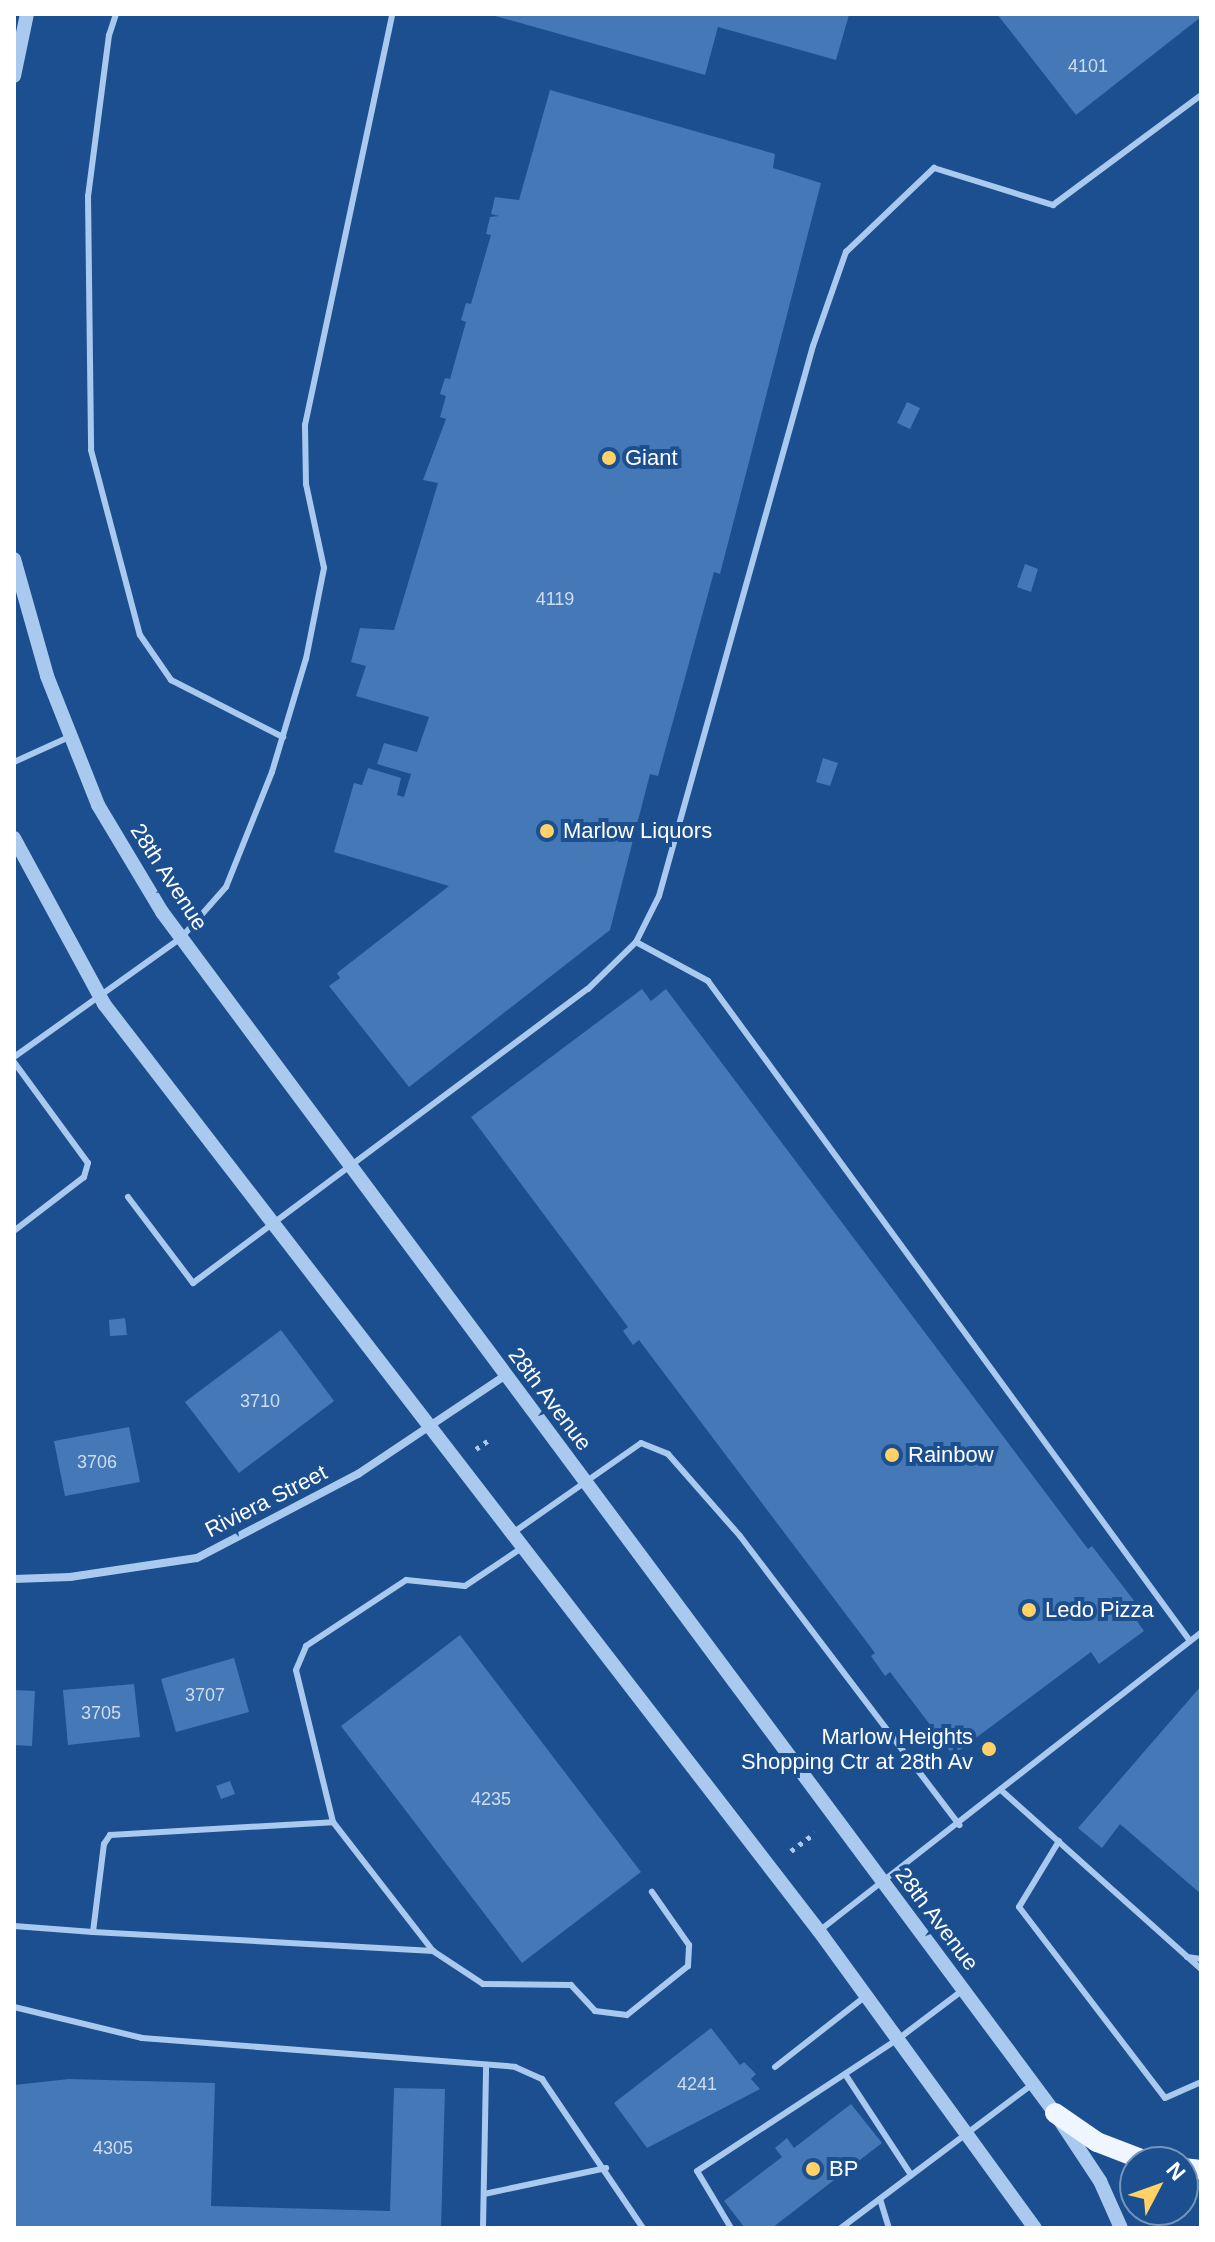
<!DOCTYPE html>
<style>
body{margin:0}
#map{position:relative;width:1215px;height:2242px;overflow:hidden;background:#1b4f8f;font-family:Arial,sans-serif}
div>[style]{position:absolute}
.building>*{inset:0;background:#4478b7}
.path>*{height:5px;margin-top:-2.5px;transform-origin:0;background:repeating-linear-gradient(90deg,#a9c9ee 0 4px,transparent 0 10px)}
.service>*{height:6px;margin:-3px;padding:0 3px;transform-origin:3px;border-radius:3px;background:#a9c9ee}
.minor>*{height:8px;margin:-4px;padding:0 4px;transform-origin:4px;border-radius:4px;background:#a9c9ee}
.tertiary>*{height:14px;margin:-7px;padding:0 7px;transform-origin:7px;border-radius:7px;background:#a9c9ee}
.primary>*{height:20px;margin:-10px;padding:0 10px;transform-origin:10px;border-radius:10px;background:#f0f6ff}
.dots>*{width:22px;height:22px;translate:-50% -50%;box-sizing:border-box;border:4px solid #1b4f8f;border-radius:50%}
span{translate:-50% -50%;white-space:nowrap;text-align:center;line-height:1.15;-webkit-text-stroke:8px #1b4f8f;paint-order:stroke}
.number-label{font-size:18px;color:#d0dded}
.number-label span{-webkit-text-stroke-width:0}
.poi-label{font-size:22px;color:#fff}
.left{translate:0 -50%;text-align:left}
.right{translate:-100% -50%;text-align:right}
.street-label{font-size:22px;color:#fff}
.frame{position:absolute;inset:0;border:16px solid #fff;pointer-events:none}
.north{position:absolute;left:1119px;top:2146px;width:80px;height:80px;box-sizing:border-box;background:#1b4f8f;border:2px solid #7695bc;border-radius:50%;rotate:49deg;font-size:22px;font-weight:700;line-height:32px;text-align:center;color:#fff}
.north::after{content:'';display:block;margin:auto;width:28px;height:36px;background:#ffd166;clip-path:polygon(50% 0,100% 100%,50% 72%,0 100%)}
</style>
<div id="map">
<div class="building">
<i style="clip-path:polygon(488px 14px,847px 14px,849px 15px,836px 60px,718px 27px,705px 75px)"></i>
<i style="clip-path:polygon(997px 14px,1201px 14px,1201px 17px,1076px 115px)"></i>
<i style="clip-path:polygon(550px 90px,775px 154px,773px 168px,821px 183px,720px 574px,714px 572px,658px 776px,650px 774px,610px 930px,409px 1087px,329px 986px,340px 978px,337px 973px,449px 886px,334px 852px,354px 783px,362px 785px,368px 768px,401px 778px,397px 795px,404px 797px,411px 774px,377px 764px,384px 743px,417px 752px,429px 717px,356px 696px,366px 666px,351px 662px,360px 628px,394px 630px,438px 483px,423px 480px,446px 419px,440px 417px,446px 396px,440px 394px,445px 378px,450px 379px,466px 322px,461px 320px,466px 303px,471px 304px,491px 235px,486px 234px,490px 217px,499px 216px,491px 214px,495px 197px,519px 200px)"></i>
<i style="clip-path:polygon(907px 402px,920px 408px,910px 429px,897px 423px)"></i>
<i style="clip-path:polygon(1025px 564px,1038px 569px,1031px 592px,1017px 587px)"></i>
<i style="clip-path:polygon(823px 758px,838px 763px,830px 786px,816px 782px)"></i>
<i style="clip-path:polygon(642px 989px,651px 1001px,666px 989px,1088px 1549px,1092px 1546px,1145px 1615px,1137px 1621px,1144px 1631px,1099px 1664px,1091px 1652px,953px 1755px,890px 1672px,885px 1676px,871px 1656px,875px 1653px,639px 1340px,633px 1345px,623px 1331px,628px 1327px,471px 1117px)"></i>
<i style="clip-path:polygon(125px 1318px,127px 1335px,110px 1336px,109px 1320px)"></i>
<i style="clip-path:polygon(281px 1330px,334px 1401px,239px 1473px,185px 1402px)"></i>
<i style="clip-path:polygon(129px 1427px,140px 1482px,65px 1496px,54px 1441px)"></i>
<i style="clip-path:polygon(460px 1635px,641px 1872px,522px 1963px,341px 1726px)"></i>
<i style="clip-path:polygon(234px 1658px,249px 1712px,176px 1732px,161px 1679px)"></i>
<i style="clip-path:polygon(134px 1684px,140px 1737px,68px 1745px,63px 1690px)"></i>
<i style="clip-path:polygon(1201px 1686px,1201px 1894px,1120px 1824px,1102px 1848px,1078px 1828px)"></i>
<i style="clip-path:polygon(14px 1690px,35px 1691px,32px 1746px,14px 1745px)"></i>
<i style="clip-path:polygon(230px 1781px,235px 1794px,221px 1799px,216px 1786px)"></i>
<i style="clip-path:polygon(711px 2028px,740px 2065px,744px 2062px,756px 2074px,751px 2079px,760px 2089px,647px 2148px,614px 2103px)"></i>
<i style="clip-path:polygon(69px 2079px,215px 2083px,211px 2206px,390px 2211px,394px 2088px,445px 2089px,441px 2228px,14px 2228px,14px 2085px)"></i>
<i style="clip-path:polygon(851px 2104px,882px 2143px,772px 2228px,745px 2228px,724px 2201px,782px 2157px,775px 2148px,787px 2138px,794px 2148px)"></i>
</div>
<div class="path">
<i style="left:476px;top:1449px;width:19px;rotate:-35deg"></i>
<i style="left:791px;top:1851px;width:30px;rotate:-37deg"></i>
</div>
<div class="service">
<i style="left:116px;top:14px;width:22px;rotate:108deg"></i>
<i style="left:109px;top:35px;width:162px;rotate:97.4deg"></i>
<i style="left:88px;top:196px;width:254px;rotate:89.3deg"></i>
<i style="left:91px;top:450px;width:191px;rotate:75.2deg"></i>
<i style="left:140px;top:635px;width:55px;rotate:55.4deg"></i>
<i style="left:171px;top:680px;width:126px;rotate:27deg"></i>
<i style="left:14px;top:762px;width:60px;rotate:-24.4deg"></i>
<i style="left:636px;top:942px;width:82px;rotate:28.4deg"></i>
<i style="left:708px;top:981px;width:817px;rotate:53.86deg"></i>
<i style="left:14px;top:1057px;width:205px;rotate:-35.5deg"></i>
<i style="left:181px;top:938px;width:68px;rotate:-48.6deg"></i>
<i style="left:226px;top:887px;width:124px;rotate:-68.2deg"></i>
<i style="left:272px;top:772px;width:118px;rotate:-73.3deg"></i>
<i style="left:306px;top:659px;width:93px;rotate:-78.8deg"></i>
<i style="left:324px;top:568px;width:86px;rotate:-102.1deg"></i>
<i style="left:306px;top:484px;width:59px;rotate:-91deg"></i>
<i style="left:305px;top:425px;width:420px;rotate:-78deg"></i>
<i style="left:14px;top:1062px;width:125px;rotate:53.8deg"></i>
<i style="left:88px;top:1163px;width:15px;rotate:106deg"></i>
<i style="left:84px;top:1177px;width:88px;rotate:142.4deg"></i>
<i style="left:128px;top:1197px;width:108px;rotate:52.9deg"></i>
<i style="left:193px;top:1283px;width:492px;rotate:-36.7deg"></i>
<i style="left:588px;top:989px;width:67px;rotate:-44.4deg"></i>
<i style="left:636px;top:942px;width:51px;rotate:-63.4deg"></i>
<i style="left:659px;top:896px;width:571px;rotate:-74.36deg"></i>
<i style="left:813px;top:346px;width:100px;rotate:-70.7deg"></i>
<i style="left:846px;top:252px;width:122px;rotate:-43.7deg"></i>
<i style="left:934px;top:168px;width:125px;rotate:17.3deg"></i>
<i style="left:1053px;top:205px;width:184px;rotate:-36.6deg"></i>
<i style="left:514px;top:1532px;width:155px;rotate:-35deg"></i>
<i style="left:641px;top:1443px;width:29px;rotate:22deg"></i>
<i style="left:668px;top:1454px;width:109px;rotate:48.7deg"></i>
<i style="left:740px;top:1536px;width:363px;rotate:52.8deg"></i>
<i style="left:1002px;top:1791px;width:267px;rotate:41.8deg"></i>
<i style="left:1059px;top:1841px;width:77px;rotate:121.2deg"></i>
<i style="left:1019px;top:1907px;width:240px;rotate:52.6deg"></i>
<i style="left:1165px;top:2098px;width:39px;rotate:-24deg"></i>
<i style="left:14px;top:1926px;width:79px;rotate:4.3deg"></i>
<i style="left:93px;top:1932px;width:89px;rotate:-82.9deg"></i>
<i style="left:104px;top:1844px;width:11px;rotate:-56deg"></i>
<i style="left:110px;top:1835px;width:223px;rotate:-3.3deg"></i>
<i style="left:333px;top:1822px;width:156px;rotate:-103.7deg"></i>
<i style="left:296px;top:1670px;width:26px;rotate:-67deg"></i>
<i style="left:306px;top:1646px;width:120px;rotate:-33.4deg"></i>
<i style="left:406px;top:1580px;width:59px;rotate:5.8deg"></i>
<i style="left:465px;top:1586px;width:66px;rotate:-33.9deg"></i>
<i style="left:819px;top:1931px;width:484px;rotate:-38deg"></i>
<i style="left:93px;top:1932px;width:341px;rotate:3.2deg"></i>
<i style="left:433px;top:1951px;width:163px;rotate:-127.8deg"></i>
<i style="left:433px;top:1951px;width:60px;rotate:33.4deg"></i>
<i style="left:483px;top:1984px;width:88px;rotate:0.7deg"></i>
<i style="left:571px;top:1985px;width:35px;rotate:47deg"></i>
<i style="left:595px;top:2011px;width:32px;rotate:7deg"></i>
<i style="left:627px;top:2015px;width:78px;rotate:-38.8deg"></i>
<i style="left:688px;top:1966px;width:21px;rotate:-87deg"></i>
<i style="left:689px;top:1945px;width:65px;rotate:-124.9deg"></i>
<i style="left:1187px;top:1957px;width:14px;rotate:8deg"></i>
<i style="left:14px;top:2007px;width:132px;rotate:13.6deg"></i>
<i style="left:142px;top:2038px;width:374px;rotate:4.4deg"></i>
<i style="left:515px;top:2067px;width:30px;rotate:24deg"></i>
<i style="left:542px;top:2079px;width:180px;rotate:55.9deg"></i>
<i style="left:775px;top:2067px;width:115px;rotate:-38deg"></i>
<i style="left:845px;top:2074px;width:121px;rotate:56.8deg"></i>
<i style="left:484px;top:2194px;width:125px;rotate:-12deg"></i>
<i style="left:880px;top:2199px;width:30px;rotate:73deg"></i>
<i style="left:483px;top:2228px;width:163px;rotate:-88.9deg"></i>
<i style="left:731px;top:2228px;width:66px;rotate:-120.8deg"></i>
<i style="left:697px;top:2171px;width:240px;rotate:-33.3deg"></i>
<i style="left:898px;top:2039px;width:81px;rotate:-37deg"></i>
<i style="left:841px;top:2228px;width:240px;rotate:-36.9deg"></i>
</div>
<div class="minor">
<i style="left:14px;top:1579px;width:56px;rotate:-2deg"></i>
<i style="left:70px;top:1577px;width:128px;rotate:-8.5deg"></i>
<i style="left:197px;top:1558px;width:182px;rotate:-27.6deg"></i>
<i style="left:358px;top:1474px;width:178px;rotate:-33.8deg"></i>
</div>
<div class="tertiary">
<i style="left:14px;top:76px;width:63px;rotate:-78.2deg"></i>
<i style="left:14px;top:559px;width:122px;rotate:74.2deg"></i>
<i style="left:47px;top:676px;width:139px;rotate:68.4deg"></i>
<i style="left:98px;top:805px;width:125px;rotate:59.1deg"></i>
<i style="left:162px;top:912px;width:1497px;rotate:53.37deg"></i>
<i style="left:1055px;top:2113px;width:82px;rotate:56.5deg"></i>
<i style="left:1100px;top:2181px;width:51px;rotate:65.9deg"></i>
<i style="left:14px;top:838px;width:189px;rotate:61.5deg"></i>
<i style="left:104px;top:1004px;width:1171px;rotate:52.36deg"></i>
<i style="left:819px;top:1931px;width:367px;rotate:54deg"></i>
</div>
<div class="primary">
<i style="left:1055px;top:2113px;width:51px;rotate:34.6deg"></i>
<i style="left:1097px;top:2142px;width:56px;rotate:21deg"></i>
<i style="left:1183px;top:2168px;width:18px;rotate:6deg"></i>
</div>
<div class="dots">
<i style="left:609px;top:458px;background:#ffd166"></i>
<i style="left:547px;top:831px;background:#ffd166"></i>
<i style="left:892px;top:1455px;background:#ffd166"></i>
<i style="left:1029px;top:1610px;background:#ffd166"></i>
<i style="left:989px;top:1749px;background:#ffd166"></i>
<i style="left:813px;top:2169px;background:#ffd166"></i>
</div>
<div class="number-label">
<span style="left:1088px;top:66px">4101</span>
<span style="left:555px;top:599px">4119</span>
<span style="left:260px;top:1401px">3710</span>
<span style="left:97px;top:1462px">3706</span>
<span style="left:205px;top:1695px">3707</span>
<span style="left:101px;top:1713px">3705</span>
<span style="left:491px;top:1799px">4235</span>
<span style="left:697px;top:2084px">4241</span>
<span style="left:113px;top:2148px">4305</span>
</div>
<div class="poi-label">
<span class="left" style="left:625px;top:458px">Giant</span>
<span class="left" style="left:563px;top:831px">Marlow Liquors</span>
<span class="left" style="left:908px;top:1455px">Rainbow</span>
<span class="left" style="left:1045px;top:1610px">Ledo Pizza</span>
<span class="right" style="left:973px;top:1749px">Marlow Heights<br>Shopping Ctr at 28th Av</span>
<span class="left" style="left:829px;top:2169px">BP</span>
</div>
<div class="street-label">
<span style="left:169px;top:877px;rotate:57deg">28th Avenue</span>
<span style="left:550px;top:1399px;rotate:53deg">28th Avenue</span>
<span style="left:266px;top:1501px;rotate:-27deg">Riviera Street</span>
<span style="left:937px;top:1919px;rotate:53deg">28th Avenue</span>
</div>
<div class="frame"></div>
<div class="north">N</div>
</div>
